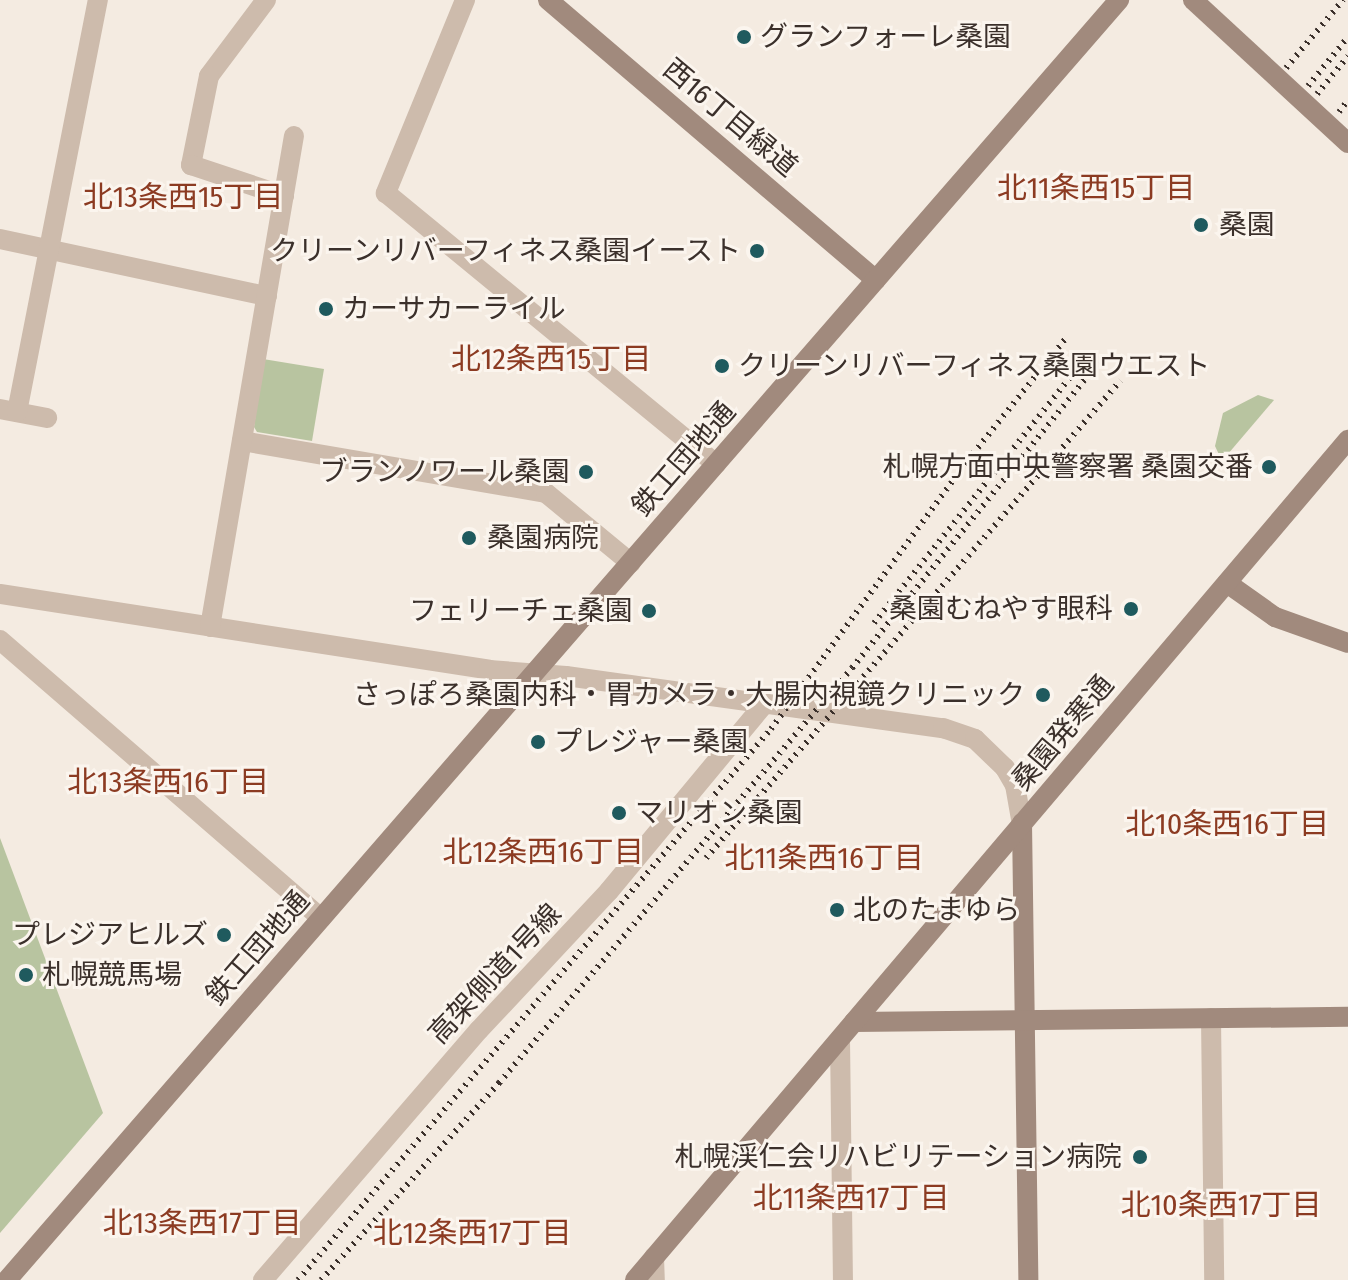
<!DOCTYPE html>
<meta charset="utf-8">
<style>
body{margin:0}
#map{position:relative;width:1348px;height:1280px;overflow:hidden;background:#f4ebe1;font-family:"Fira Sans Condensed","Noto Sans JP",sans-serif}
div>[style]{position:absolute}
.green>*{inset:0;background:#b8c4a0}
.street>*{height:20px;margin:-10px;padding:0 10px;transform-origin:10px;border-radius:10px;background:#cdbbac}
.secondary>*{height:20px;margin:-10px;padding:0 10px;transform-origin:10px;border-radius:10px;background:#a18a7d}
.rail>*{height:6px;margin-top:-3px;transform-origin:0;background:repeating-linear-gradient(90deg,#3b302b 0 2px,transparent 0 8px)}
.dots>*{width:22px;height:22px;translate:-50% -50%;box-sizing:border-box;border:4px solid #fbf5ee;border-radius:50%}
span{translate:-50% -50%;white-space:nowrap;text-align:center;line-height:1.15;-webkit-text-stroke:6px #fbf5ee;paint-order:stroke}
.poi-label{font-size:28px;color:#3b302b}
.left{translate:0 -50%;text-align:left}
.right{translate:-100% -50%;text-align:right}
.street-label{font-size:28px;color:#3b302b}
.neighbourhood-label{font-size:30px;color:#8c3b22}
</style>
<div id="map">
<div class="green">
<i style="clip-path:polygon(263px 359px,324px 369px,312px 441px,257px 432px,254px 427px)"></i>
<i style="clip-path:polygon(1258px 395px,1274px 400px,1222px 461px,1215px 446px,1223px 413px)"></i>
<i style="clip-path:polygon(0 838px,103px 1113px,0 1233px)"></i>
</div>
<div class="street">
<i style="left:266px;top:0;width:95px;rotate:126.9deg"></i>
<i style="left:209px;top:76px;width:91px;rotate:101.4deg"></i>
<i style="left:191px;top:165px;width:98px;rotate:18.4deg"></i>
<i style="left:465px;top:0;width:209px;rotate:112.3deg"></i>
<i style="left:386px;top:193px;width:427px;rotate:39.4deg"></i>
<i style="left:0;top:239px;width:273px;rotate:12.1deg"></i>
<i style="left:0;top:409px;width:48px;rotate:10.8deg"></i>
<i style="left:17px;top:412px;width:420px;rotate:-78.9deg"></i>
<i style="left:242px;top:441px;width:308px;rotate:9.7deg"></i>
<i style="left:546px;top:493px;width:110px;rotate:39.5deg"></i>
<i style="left:0;top:594px;width:495px;rotate:8.8deg"></i>
<i style="left:489px;top:670px;width:77px;rotate:4.5deg"></i>
<i style="left:566px;top:676px;width:381px;rotate:7.9deg"></i>
<i style="left:943px;top:728px;width:34px;rotate:19deg"></i>
<i style="left:975px;top:739px;width:42px;rotate:44deg"></i>
<i style="left:1005px;top:768px;width:20px;rotate:60deg"></i>
<i style="left:1015px;top:785px;width:39px;rotate:80deg"></i>
<i style="left:210px;top:627px;width:498px;rotate:-80.3deg"></i>
<i style="left:0;top:640px;width:425px;rotate:40.9deg"></i>
<i style="left:1211px;top:1018px;width:262px;rotate:89.3deg"></i>
<i style="left:840px;top:1039px;width:241px;rotate:89.3deg"></i>
<i style="left:654px;top:1257px;width:23px;rotate:88deg"></i>
<i style="left:263px;top:1280px;width:330px;rotate:-49.2deg"></i>
<i style="left:479px;top:1030px;width:190px;rotate:-46.9deg"></i>
<i style="left:609px;top:891px;width:243px;rotate:-50.3deg"></i>
</div>
<div class="secondary">
<i style="left:548px;top:0;width:431px;rotate:40.5deg"></i>
<i style="left:1193px;top:0;width:211px;rotate:42.7deg"></i>
<i style="left:1227px;top:583px;width:59px;rotate:35.3deg"></i>
<i style="left:1275px;top:617px;width:77px;rotate:19.6deg"></i>
<i style="left:1022px;top:823px;width:457px;rotate:89.2deg"></i>
<i style="left:854px;top:1022px;width:494px;rotate:-0.6deg"></i>
<i style="left:7px;top:1280px;width:1696px;rotate:-49.02deg"></i>
<i style="left:635px;top:1280px;width:1102px;rotate:-49.68deg"></i>
</div>
<div class="rail">
<i style="left:1286px;top:68px;width:89px;rotate:-50deg"></i>
<i style="left:1308px;top:86px;width:63px;rotate:-50.8deg"></i>
<i style="left:1317px;top:94px;width:49px;rotate:-50.8deg"></i>
<i style="left:1339px;top:112px;width:15px;rotate:-53deg"></i>
<i style="left:874px;top:623px;width:343px;rotate:-51.4deg"></i>
<i style="left:706px;top:858px;width:632px;rotate:-49.04deg"></i>
<i style="left:298px;top:1280px;width:726px;rotate:-49.36deg"></i>
<i style="left:771px;top:729px;width:333px;rotate:-53.8deg"></i>
<i style="left:968px;top:460px;width:158px;rotate:-51.2deg"></i>
<i style="left:321px;top:1280px;width:266px;rotate:-47.9deg"></i>
<i style="left:499px;top:1083px;width:545px;rotate:-49.62deg"></i>
<i style="left:852px;top:668px;width:392px;rotate:-51.1deg"></i>
</div>
<div class="dots">
<i style="left:744px;top:37px;background:#1f5a5e"></i>
<i style="left:1201px;top:225px;background:#1f5a5e"></i>
<i style="left:757px;top:251px;background:#1f5a5e"></i>
<i style="left:326px;top:309px;background:#1f5a5e"></i>
<i style="left:722px;top:366px;background:#1f5a5e"></i>
<i style="left:1269px;top:467px;background:#1f5a5e"></i>
<i style="left:586px;top:472px;background:#1f5a5e"></i>
<i style="left:469px;top:538px;background:#1f5a5e"></i>
<i style="left:1131px;top:609px;background:#1f5a5e"></i>
<i style="left:649px;top:611px;background:#1f5a5e"></i>
<i style="left:1043px;top:695px;background:#1f5a5e"></i>
<i style="left:538px;top:742px;background:#1f5a5e"></i>
<i style="left:619px;top:813px;background:#1f5a5e"></i>
<i style="left:837px;top:910px;background:#1f5a5e"></i>
<i style="left:224px;top:935px;background:#1f5a5e"></i>
<i style="left:26px;top:975px;background:#1f5a5e"></i>
<i style="left:1140px;top:1157px;background:#1f5a5e"></i>
</div>
<div class="poi-label">
<span class="left" style="left:760px;top:37px">グランフォーレ桑園</span>
<span class="left" style="left:1219px;top:225px">桑園</span>
<span class="right" style="left:741px;top:251px">クリーンリバーフィネス桑園イースト</span>
<span class="left" style="left:342px;top:309px">カーサカーライル</span>
<span class="left" style="left:738px;top:366px">クリーンリバーフィネス桑園ウエスト</span>
<span class="right" style="left:1253px;top:467px">札幌方面中央警察署 桑園交番</span>
<span class="right" style="left:570px;top:472px">ブランノワール桑園</span>
<span class="left" style="left:487px;top:538px">桑園病院</span>
<span class="right" style="left:1113px;top:609px">桑園むねやす眼科</span>
<span class="right" style="left:633px;top:611px">フェリーチェ桑園</span>
<span class="right" style="left:1025px;top:695px">さっぽろ桑園内科・胃カメラ・大腸内視鏡クリニック</span>
<span class="left" style="left:554px;top:742px">プレジャー桑園</span>
<span class="left" style="left:635px;top:813px">マリオン桑園</span>
<span class="left" style="left:853px;top:910px">北のたまゆら</span>
<span class="right" style="left:208px;top:935px">プレジアヒルズ</span>
<span class="left" style="left:42px;top:975px">札幌競馬場</span>
<span class="right" style="left:1122px;top:1157px">札幌渓仁会リハビリテーション病院</span>
</div>
<div class="street-label">
<span style="left:730px;top:118px;rotate:40deg">西16丁目緑道</span>
<span style="left:684px;top:459px;rotate:-49deg">鉄工団地通</span>
<span style="left:1063px;top:733px;rotate:-50deg">桑園発寒通</span>
<span style="left:258px;top:948px;rotate:-49deg">鉄工団地通</span>
<span style="left:495px;top:974px;rotate:-47deg">高架側道1号線</span>
</div>
<div class="neighbourhood-label">
<span style="left:1096px;top:188px">北11条西15丁目</span>
<span style="left:183px;top:197px">北13条西15丁目</span>
<span style="left:551px;top:359px">北12条西15丁目</span>
<span style="left:168px;top:782px">北13条西16丁目</span>
<span style="left:1227px;top:824px">北10条西16丁目</span>
<span style="left:543px;top:852px">北12条西16丁目</span>
<span style="left:824px;top:858px">北11条西16丁目</span>
<span style="left:851px;top:1198px">北11条西17丁目</span>
<span style="left:1221px;top:1205px">北10条西17丁目</span>
<span style="left:202px;top:1223px">北13条西17丁目</span>
<span style="left:472px;top:1233px">北12条西17丁目</span>
</div>
</div>
